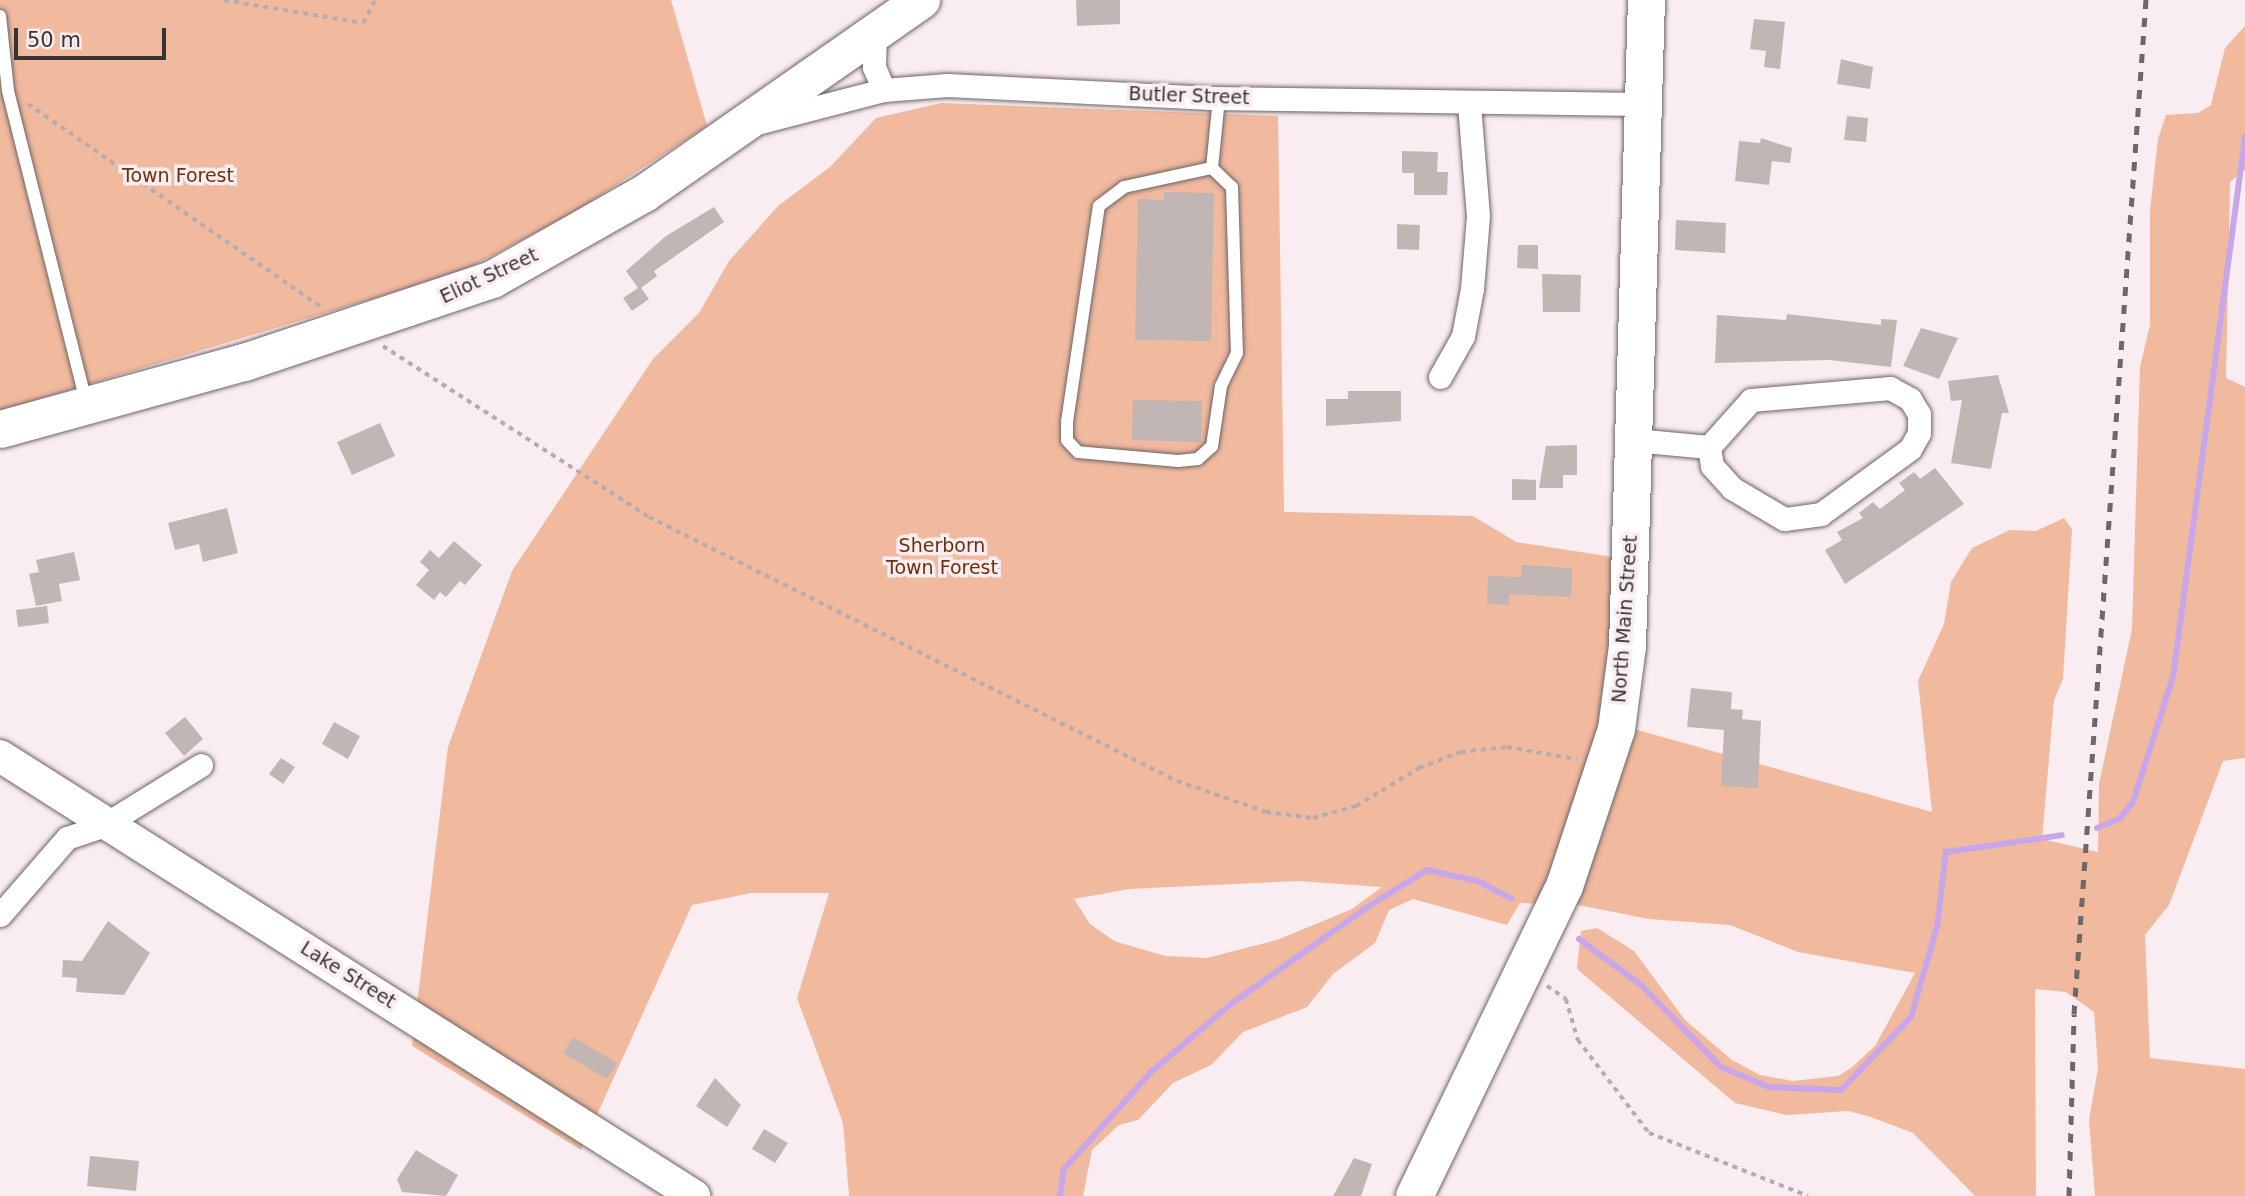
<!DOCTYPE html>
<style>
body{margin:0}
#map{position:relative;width:2245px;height:1196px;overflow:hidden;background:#f9edf1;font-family:"DejaVu Sans",sans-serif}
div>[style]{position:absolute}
.green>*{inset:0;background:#f1b99e}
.stream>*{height:6px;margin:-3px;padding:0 3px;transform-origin:3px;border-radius:3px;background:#c7a7ea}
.building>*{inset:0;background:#c2b6b5}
.path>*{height:3.5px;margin-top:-1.75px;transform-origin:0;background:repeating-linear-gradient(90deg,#b5acaf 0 5px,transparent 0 10px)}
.roads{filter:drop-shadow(0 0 2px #6e6467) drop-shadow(0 0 2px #6e6467)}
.lane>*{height:12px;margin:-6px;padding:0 6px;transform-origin:6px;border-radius:6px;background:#fff}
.street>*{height:23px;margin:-11.5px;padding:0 11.5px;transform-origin:11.5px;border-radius:11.5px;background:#fff}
.secondary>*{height:32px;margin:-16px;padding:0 16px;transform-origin:16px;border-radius:16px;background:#fff}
.primary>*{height:37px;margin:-18.5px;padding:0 18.5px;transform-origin:18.5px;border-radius:18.5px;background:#fff}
.rail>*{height:5px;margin-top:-2.5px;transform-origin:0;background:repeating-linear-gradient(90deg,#6e6869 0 9px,transparent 0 18px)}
span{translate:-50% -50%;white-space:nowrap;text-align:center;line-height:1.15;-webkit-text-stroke:7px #f9edf1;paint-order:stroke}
.street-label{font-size:19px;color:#383435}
.park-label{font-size:19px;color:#703008}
.scale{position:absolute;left:14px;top:28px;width:152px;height:32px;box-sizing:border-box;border:4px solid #383435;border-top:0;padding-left:9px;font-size:21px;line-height:24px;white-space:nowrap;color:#383435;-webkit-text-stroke:5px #f9edf1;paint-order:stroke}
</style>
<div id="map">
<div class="green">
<i style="clip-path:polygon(0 0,671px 0,707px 126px,573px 213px,461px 272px,0 411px)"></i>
<i style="clip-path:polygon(evenodd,2245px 26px,2245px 170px,2230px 182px,2226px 378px,2245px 387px,2245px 758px,2223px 761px,2169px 905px,2145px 935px,2150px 1058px,2245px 1069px,2245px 1196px,2095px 1196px,2089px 1120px,2098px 1068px,2094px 1012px,2066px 992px,2035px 989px,2036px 1196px,1975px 1196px,1913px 1133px,1871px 1117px,1848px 1111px,1786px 1115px,1735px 1103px,1577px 969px,1581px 931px,1597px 928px,1634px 951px,1685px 1020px,1732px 1060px,1760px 1075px,1793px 1081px,1838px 1076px,1851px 1068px,1875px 1046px,1915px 973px,1798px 952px,1730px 925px,1649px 919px,1578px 905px,1520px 903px,1507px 925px,1413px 899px,1389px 910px,1375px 943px,1333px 974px,1307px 1007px,1243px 1032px,1211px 1065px,1173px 1083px,1138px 1120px,1119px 1125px,1092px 1150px,1083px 1196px,849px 1196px,843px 1123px,797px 998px,829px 893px,751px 893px,692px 905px,581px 1150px,412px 1046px,448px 747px,512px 571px,653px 359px,699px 313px,729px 261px,778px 206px,830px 167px,876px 118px,941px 103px,1278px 116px,1284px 512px,1473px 516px,1516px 542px,1619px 558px,1630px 728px,1932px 812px,1918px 681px,1944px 624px,1951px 582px,1972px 548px,2010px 530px,2036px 531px,2064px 518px,2072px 529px,2063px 679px,2054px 700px,2042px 839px,2098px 852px,2099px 784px,2132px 629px,2140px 367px,2150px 325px,2150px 211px,2158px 139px,2166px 115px,2198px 113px,2211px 105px,2225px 48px,2245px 26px,1298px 881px,1382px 887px,1352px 909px,1277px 940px,1207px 958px,1165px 956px,1114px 941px,1090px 924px,1074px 899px,1129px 889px,1298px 881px)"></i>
</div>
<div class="stream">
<i style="left:2097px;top:828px;width:25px;rotate:-23deg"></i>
<i style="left:2120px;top:818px;width:21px;rotate:-51deg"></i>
<i style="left:2133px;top:802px;width:131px;rotate:-72.3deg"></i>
<i style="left:2173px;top:677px;width:545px;rotate:-82.41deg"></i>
<i style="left:1579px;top:939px;width:77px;rotate:36.6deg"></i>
<i style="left:1641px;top:985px;width:115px;rotate:45.7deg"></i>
<i style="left:1721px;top:1067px;width:52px;rotate:22.6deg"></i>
<i style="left:1769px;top:1087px;width:72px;rotate:2.4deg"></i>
<i style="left:1841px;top:1090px;width:101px;rotate:-46.2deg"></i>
<i style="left:1911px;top:1017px;width:94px;rotate:-73.9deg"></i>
<i style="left:1937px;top:927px;width:76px;rotate:-83.2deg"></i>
<i style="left:1946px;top:852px;width:117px;rotate:-8.3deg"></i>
<i style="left:1060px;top:1196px;width:27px;rotate:-82deg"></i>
<i style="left:1064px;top:1169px;width:132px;rotate:-48.1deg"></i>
<i style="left:1152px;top:1071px;width:104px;rotate:-40.3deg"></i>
<i style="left:1231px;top:1004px;width:169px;rotate:-35.4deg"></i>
<i style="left:1369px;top:906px;width:68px;rotate:-31.8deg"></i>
<i style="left:1427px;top:870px;width:52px;rotate:12.2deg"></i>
<i style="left:1478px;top:881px;width:38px;rotate:28deg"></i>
</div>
<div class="building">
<i style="clip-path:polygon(1076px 0,1120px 0,1120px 24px,1077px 26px)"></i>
<i style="clip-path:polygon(1754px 19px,1785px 22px,1780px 69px,1764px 67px,1766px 51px,1750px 49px)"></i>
<i style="clip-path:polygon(1841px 59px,1873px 67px,1870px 89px,1837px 84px)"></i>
<i style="clip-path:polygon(1847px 116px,1868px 118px,1866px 142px,1844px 140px)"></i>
<i style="clip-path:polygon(1761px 138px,1792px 148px,1790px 163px,1772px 161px,1769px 185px,1735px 181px,1739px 141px,1760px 143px)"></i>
<i style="clip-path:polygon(1402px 151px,1438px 152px,1437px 172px,1448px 172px,1447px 195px,1414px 195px,1414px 173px,1402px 173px)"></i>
<i style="clip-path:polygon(1164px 192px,1214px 193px,1211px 341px,1135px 340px,1138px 199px,1164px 200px)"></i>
<i style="clip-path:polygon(714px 207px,724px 222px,654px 271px,657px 276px,641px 288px,649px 299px,632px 311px,623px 298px,638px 288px,626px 271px,666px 236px)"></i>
<i style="clip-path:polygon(1676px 220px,1726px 223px,1725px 253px,1675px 250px)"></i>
<i style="clip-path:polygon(1397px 224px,1420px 225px,1419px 250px,1397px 249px)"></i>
<i style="clip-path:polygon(1518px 245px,1538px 245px,1538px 269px,1517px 268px)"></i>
<i style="clip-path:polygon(1542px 274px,1581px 275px,1580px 312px,1543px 312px)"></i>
<i style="clip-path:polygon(1787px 314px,1881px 325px,1881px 319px,1897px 320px,1891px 367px,1829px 360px,1715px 363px,1717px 315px,1786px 320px)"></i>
<i style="clip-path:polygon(1921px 328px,1958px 338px,1939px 379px,1903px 366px)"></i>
<i style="clip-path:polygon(1998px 375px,2009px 413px,2002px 413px,1991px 469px,1951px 463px,1962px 400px,1951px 401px,1948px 381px)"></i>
<i style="clip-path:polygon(1348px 391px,1401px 391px,1401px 421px,1326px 426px,1326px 399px,1348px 399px)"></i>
<i style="clip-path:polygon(1133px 400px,1202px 401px,1201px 442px,1132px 440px)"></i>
<i style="clip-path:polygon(380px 423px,395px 456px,352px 475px,337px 442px)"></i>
<i style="clip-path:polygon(1577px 445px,1577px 475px,1563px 475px,1563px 488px,1539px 488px,1546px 446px)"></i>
<i style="clip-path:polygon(1935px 468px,1964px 504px,1845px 584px,1825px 550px,1842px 540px,1837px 532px,1863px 518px,1859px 513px,1873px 502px,1880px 509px,1905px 490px,1899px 483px,1914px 472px,1920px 479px)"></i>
<i style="clip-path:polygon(1512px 479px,1536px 480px,1536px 500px,1512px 500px)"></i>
<i style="clip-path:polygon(227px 508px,238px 553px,203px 562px,199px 544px,175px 550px,168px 523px)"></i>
<i style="clip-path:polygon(454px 541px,482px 565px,465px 585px,460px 581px,446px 597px,440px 592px,434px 600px,416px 585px,429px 570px,420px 562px,430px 550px,439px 558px)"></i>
<i style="clip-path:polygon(74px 552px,80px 580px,59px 584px,62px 601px,36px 606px,29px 574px,39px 572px,36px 560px)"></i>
<i style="clip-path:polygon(1522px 565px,1572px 568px,1571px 597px,1509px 594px,1509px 605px,1487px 604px,1488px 576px,1521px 577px)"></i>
<i style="clip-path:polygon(47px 606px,49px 623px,18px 627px,16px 610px)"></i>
<i style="clip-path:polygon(1691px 688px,1732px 692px,1731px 709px,1743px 710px,1742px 719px,1761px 721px,1758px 788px,1721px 786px,1724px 730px,1687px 727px)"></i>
<i style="clip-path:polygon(185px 717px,203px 739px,184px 756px,165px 733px)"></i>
<i style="clip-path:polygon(334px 722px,360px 736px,348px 759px,322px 744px)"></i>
<i style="clip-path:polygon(281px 758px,295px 767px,283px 784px,269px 774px)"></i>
<i style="clip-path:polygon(108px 921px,150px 953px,124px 995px,76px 992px,77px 978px,62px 977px,63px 960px,82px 961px)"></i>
<i style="clip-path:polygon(573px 1037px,617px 1063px,607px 1079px,563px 1053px)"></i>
<i style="clip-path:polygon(715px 1078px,741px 1105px,727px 1127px,696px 1106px)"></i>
<i style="clip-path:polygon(764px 1129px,788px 1143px,775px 1163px,752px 1149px)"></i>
<i style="clip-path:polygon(416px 1150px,458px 1175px,446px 1196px,402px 1192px,397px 1179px)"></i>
<i style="clip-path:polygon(90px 1156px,139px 1161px,136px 1191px,87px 1186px)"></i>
<i style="clip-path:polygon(1354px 1158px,1372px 1164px,1361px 1196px,1333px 1196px)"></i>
</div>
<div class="path">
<i style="left:224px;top:0;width:141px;rotate:9.4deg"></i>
<i style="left:363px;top:23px;width:26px;rotate:-62deg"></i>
<i style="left:28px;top:104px;width:356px;rotate:34.7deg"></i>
<i style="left:383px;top:346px;width:316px;rotate:32.7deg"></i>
<i style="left:649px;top:517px;width:590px;rotate:26.57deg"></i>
<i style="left:1177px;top:781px;width:94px;rotate:19.2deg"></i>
<i style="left:1266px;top:812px;width:47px;rotate:7.3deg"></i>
<i style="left:1313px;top:818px;width:45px;rotate:-15.6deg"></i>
<i style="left:1356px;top:806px;width:74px;rotate:-31.1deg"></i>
<i style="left:1419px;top:768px;width:45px;rotate:-20.9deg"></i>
<i style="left:1461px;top:752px;width:46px;rotate:-6.2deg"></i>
<i style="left:1507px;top:747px;width:71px;rotate:9.7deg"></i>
<i style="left:1547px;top:986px;width:23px;rotate:34deg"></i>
<i style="left:1566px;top:999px;width:43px;rotate:73.7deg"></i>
<i style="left:1578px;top:1040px;width:117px;rotate:52.6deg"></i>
<i style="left:1649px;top:1133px;width:171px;rotate:21.6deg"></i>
</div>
<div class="roads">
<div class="lane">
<i style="left:0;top:16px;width:75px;rotate:83.9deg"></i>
<i style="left:8px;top:91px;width:320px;rotate:75.9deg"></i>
<i style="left:1212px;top:168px;width:28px;rotate:44deg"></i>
<i style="left:1232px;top:187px;width:166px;rotate:88.3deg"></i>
<i style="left:1237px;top:353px;width:37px;rotate:116deg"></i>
<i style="left:1221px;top:386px;width:61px;rotate:98.5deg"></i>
<i style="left:1212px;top:446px;width:19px;rotate:137deg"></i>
<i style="left:1198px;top:459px;width:20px;rotate:174deg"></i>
<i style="left:1178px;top:461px;width:100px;rotate:-174.9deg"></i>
<i style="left:1078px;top:452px;width:16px;rotate:-133deg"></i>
<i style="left:1067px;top:440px;width:18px;rotate:-90deg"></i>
<i style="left:1067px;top:422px;width:218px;rotate:-81.6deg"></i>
<i style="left:1099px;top:206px;width:31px;rotate:-37deg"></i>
<i style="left:1124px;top:187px;width:90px;rotate:-12.2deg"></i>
<i style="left:1212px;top:168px;width:70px;rotate:-84.3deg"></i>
</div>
<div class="street">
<i style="left:875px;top:35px;width:32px;rotate:92deg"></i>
<i style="left:874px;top:67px;width:25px;rotate:67deg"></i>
<i style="left:760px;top:122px;width:128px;rotate:-14.5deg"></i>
<i style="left:884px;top:90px;width:63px;rotate:-4.5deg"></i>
<i style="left:947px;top:85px;width:264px;rotate:2.8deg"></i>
<i style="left:1211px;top:98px;width:430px;rotate:0.8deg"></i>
<i style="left:1440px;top:377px;width:47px;rotate:-60.7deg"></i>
<i style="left:1463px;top:336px;width:48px;rotate:-79.2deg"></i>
<i style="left:1472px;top:289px;width:73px;rotate:-85.3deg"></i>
<i style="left:1478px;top:216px;width:113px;rotate:-94.6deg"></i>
<i style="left:1890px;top:388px;width:23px;rotate:29deg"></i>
<i style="left:1910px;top:399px;width:17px;rotate:59deg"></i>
<i style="left:1919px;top:414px;width:19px;rotate:90deg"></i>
<i style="left:1919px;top:433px;width:18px;rotate:119deg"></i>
<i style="left:1910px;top:449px;width:110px;rotate:143.9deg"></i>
<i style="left:1821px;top:514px;width:37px;rotate:172deg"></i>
<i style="left:1784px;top:519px;width:61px;rotate:-149.2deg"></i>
<i style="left:1732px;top:488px;width:30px;rotate:-132deg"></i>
<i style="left:1712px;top:466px;width:19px;rotate:-99deg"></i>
<i style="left:1709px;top:447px;width:63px;rotate:-48.2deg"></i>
<i style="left:1751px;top:400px;width:140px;rotate:-4.9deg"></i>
<i style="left:1634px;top:440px;width:75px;rotate:5.3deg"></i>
<i style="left:0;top:915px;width:102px;rotate:-49deg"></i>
<i style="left:67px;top:838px;width:39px;rotate:-19deg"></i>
<i style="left:104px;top:825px;width:114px;rotate:-31.7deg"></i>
</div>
<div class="secondary">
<i style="left:0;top:756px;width:822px;rotate:32.37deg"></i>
</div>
<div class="primary">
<i style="left:0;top:429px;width:253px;rotate:-15.4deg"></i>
<i style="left:244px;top:362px;width:262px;rotate:-18.5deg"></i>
<i style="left:492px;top:279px;width:175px;rotate:-29.5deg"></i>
<i style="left:644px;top:193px;width:338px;rotate:-34.9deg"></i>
<i style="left:1414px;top:1196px;width:344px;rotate:-64.2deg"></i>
<i style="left:1564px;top:886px;width:165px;rotate:-71.7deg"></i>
<i style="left:1616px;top:729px;width:84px;rotate:-82.5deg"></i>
<i style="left:1627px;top:646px;width:646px;rotate:-88.32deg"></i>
</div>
</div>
<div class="rail">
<i style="left:2069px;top:1196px;width:182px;rotate:-88.4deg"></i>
<i style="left:2074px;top:1014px;width:1017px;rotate:-85.94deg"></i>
</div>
<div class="street-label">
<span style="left:1189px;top:96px;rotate:2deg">Butler Street</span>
<span style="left:489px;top:276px;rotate:-25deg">Eliot Street</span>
<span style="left:1625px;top:619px;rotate:-86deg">North Main Street</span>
<span style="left:348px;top:975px;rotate:32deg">Lake Street</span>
</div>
<div class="park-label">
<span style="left:178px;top:176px">Town Forest</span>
<span style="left:942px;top:557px">Sherborn<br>Town Forest</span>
</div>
<div class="scale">50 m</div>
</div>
